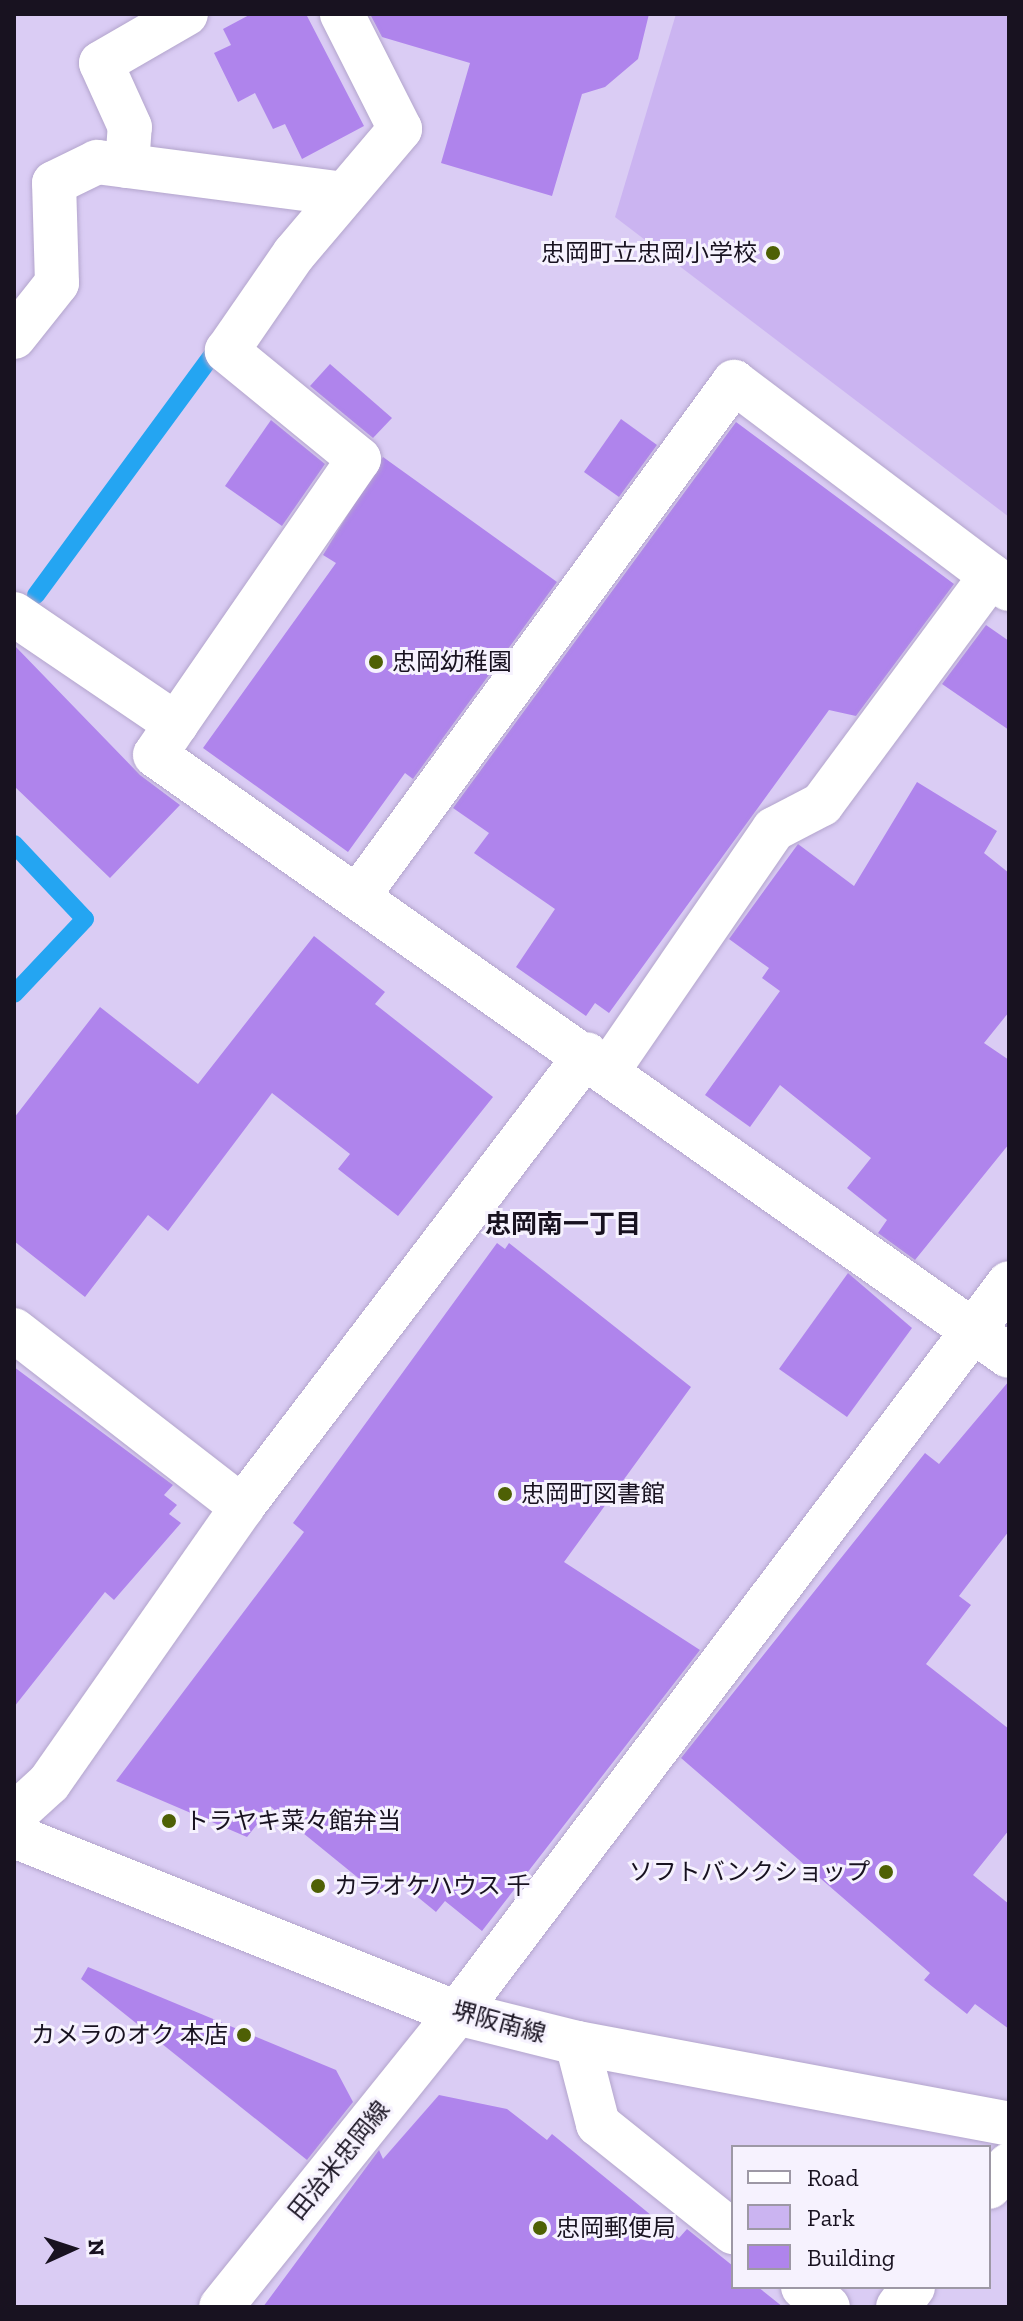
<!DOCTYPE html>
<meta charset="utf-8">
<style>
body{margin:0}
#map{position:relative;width:1023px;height:2321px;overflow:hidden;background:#daccf4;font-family:"Zilla Slab","Noto Sans JP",serif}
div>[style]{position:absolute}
.green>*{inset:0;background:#cbb4f1}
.stream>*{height:18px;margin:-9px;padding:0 9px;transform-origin:9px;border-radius:9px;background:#24a5f2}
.building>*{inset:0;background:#af84ec}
.roads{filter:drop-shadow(0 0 2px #b3a5cc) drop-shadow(0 0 2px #b3a5cc)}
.minor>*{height:44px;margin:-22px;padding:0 22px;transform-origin:22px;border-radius:22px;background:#fff}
.secondary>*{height:44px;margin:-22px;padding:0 22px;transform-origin:22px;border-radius:22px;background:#fff}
.dots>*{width:22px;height:22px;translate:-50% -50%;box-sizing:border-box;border:4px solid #f6f2fe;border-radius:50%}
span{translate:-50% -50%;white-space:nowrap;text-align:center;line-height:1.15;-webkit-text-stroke:6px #f6f2fe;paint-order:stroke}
.poi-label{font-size:24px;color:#181220}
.right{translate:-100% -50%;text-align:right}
.left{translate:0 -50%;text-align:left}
.street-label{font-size:24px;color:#181220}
.neighbourhood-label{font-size:26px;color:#181220;font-weight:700}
.frame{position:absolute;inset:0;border:16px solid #181220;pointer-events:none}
.legend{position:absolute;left:731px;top:2145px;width:260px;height:144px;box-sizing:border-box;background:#f6f2fe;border:2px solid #9d98a5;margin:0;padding:10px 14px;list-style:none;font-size:24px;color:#181220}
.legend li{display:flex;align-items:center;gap:16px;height:40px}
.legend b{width:40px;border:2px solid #9d98a5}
.north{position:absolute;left:32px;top:2209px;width:80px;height:80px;-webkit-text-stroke:6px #f6f2fe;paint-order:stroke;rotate:87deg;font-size:22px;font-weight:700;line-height:32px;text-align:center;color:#181220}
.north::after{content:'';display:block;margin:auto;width:28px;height:36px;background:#181220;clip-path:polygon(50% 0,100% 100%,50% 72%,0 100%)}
</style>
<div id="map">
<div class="green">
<i style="clip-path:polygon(676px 14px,1009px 14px,1009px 517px,615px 217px)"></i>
</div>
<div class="stream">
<i style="left:36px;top:595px;width:313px;rotate:-53.7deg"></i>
<i style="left:14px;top:844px;width:103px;rotate:46.6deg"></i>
<i style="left:85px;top:919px;width:103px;rotate:133.4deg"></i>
</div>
<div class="building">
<i style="clip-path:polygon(251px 14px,306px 14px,364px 126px,302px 159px,285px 124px,273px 129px,255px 93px,238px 102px,214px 53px,231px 45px,223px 29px)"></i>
<i style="clip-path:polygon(370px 14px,649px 14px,638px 59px,605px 87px,582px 94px,552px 196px,441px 163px,470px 63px,382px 37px)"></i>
<i style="clip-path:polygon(330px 364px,392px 418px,373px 438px,310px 386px)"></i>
<i style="clip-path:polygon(621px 419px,657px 445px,619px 497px,584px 472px)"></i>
<i style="clip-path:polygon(271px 420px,325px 464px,282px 526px,225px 486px)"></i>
<i style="clip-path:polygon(736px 422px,954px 584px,856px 716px,829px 710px,609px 1013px,595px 1003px,586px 1016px,516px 967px,555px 909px,474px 853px,489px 833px,453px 808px)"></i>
<i style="clip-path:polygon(383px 457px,557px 582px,413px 779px,405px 773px,348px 852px,203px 748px,336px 563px,323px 555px)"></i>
<i style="clip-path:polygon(986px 625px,1009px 641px,1009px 730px,942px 684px)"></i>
<i style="clip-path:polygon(14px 645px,140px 775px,180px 805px,110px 878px,14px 786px)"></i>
<i style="clip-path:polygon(917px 782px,997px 831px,984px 853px,1009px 873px,1009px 1012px,984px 1043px,1009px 1060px,1009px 1144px,915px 1260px,878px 1233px,887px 1220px,847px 1188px,871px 1158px,780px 1085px,750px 1127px,705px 1095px,780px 991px,762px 978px,769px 968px,729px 939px,798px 844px,854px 886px)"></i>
<i style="clip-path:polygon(314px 936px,385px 992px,375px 1004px,493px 1097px,398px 1216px,338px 1169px,350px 1154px,272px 1093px,168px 1231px,148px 1215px,85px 1297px,14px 1241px,14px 1118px,100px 1007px,198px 1084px)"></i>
<i style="clip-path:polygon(497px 1243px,505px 1249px,509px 1243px,691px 1387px,564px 1562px,700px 1650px,482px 1931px,445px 1901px,436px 1912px,392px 1876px,378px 1894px,271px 1807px,247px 1837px,116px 1781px,304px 1532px,293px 1523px)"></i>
<i style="clip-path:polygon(848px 1273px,912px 1328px,847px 1417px,779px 1369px)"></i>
<i style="clip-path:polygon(14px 1367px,173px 1485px,164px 1495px,177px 1505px,169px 1514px,181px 1523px,114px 1600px,105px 1592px,14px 1707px)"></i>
<i style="clip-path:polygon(1009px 1381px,1009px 1531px,959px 1596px,971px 1605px,926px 1664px,1009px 1729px,1009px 1830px,973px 1875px,1009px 1904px,1009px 2029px,975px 2004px,967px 2014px,924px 1980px,930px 1973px,681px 1758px,925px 1453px,939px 1464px)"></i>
<i style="clip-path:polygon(88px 1967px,336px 2070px,353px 2102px,307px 2160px,81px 1979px)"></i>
<i style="clip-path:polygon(439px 2095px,507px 2109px,547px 2140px,552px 2134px,679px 2238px,687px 2229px,733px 2266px,733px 2287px,758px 2287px,783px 2307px,263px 2307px,379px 2150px,383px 2159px)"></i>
</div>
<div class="roads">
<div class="minor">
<i style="left:127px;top:166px;width:39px;rotate:-86deg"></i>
<i style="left:130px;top:127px;width:70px;rotate:-114.4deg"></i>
<i style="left:101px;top:63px;width:98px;rotate:-30deg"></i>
<i style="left:14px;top:337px;width:69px;rotate:-51.5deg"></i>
<i style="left:57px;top:283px;width:100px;rotate:-91.7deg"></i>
<i style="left:54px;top:183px;width:48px;rotate:-26deg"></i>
<i style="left:97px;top:162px;width:249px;rotate:7.4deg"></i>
<i style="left:14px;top:614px;width:196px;rotate:34.2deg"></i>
<i style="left:176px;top:724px;width:37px;rotate:124deg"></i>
<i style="left:155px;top:755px;width:1044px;rotate:35.14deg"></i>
<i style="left:176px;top:724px;width:322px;rotate:-55.4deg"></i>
<i style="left:359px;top:459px;width:171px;rotate:-140.7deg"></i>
<i style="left:227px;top:351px;width:118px;rotate:-55.4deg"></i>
<i style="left:294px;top:254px;width:164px;rotate:-49.7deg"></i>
<i style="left:400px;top:129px;width:129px;rotate:-116.8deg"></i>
<i style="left:358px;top:896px;width:637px;rotate:-53.81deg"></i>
<i style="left:734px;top:382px;width:344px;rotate:37deg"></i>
<i style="left:609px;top:1069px;width:291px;rotate:-55.5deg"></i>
<i style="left:774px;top:829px;width:54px;rotate:-27.5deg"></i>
<i style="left:822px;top:804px;width:284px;rotate:-53.5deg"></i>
<i style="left:14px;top:1330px;width:289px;rotate:37.8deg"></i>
<i style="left:14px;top:1815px;width:47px;rotate:-42.4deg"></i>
<i style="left:49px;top:1783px;width:337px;rotate:-55deg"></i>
<i style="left:242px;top:1507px;width:569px;rotate:-52.71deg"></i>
<i style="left:457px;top:2013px;width:915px;rotate:-52.9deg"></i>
<i style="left:577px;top:2043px;width:84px;rotate:75.5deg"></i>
<i style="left:598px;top:2124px;width:173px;rotate:38.7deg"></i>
<i style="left:989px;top:2187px;width:30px;rotate:-48deg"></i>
<i style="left:803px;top:2287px;width:32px;rotate:39deg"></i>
<i style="left:898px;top:2307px;width:25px;rotate:-53deg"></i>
</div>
<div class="secondary">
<i style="left:14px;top:1836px;width:477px;rotate:21.8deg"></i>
<i style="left:457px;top:2013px;width:124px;rotate:14deg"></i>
<i style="left:577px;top:2043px;width:440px;rotate:10.6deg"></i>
<i style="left:221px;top:2307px;width:377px;rotate:-51.2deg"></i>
</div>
</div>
<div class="dots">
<i style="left:773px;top:253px;background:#4e6005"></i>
<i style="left:376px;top:662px;background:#4e6005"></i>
<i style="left:505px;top:1494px;background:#4e6005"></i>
<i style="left:169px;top:1821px;background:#4e6005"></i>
<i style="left:886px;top:1872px;background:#4e6005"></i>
<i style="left:318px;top:1886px;background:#4e6005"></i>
<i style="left:244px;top:2035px;background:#4e6005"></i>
<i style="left:540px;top:2228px;background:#4e6005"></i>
</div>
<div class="poi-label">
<span class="right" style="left:757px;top:253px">忠岡町立忠岡小学校</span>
<span class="left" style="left:392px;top:662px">忠岡幼稚園</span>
<span class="left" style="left:521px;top:1494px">忠岡町図書館</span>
<span class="left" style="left:185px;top:1821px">トラヤキ菜々館弁当</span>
<span class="right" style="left:870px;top:1872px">ソフトバンクショップ</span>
<span class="left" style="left:334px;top:1886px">カラオケハウス 千</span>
<span class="right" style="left:228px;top:2035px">カメラのオク 本店</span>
<span class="left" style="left:556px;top:2228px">忠岡郵便局</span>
</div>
<div class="street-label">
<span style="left:499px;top:2022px;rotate:15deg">堺阪南線</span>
<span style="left:339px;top:2160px;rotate:-51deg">田治米忠岡線</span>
</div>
<div class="neighbourhood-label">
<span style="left:563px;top:1225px">忠岡南一丁目</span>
</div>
<div class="frame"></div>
<ul class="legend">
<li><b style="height:10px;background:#fff"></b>Road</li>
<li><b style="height:22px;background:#cbb4f1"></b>Park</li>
<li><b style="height:22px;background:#af84ec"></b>Building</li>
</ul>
<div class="north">N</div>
</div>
